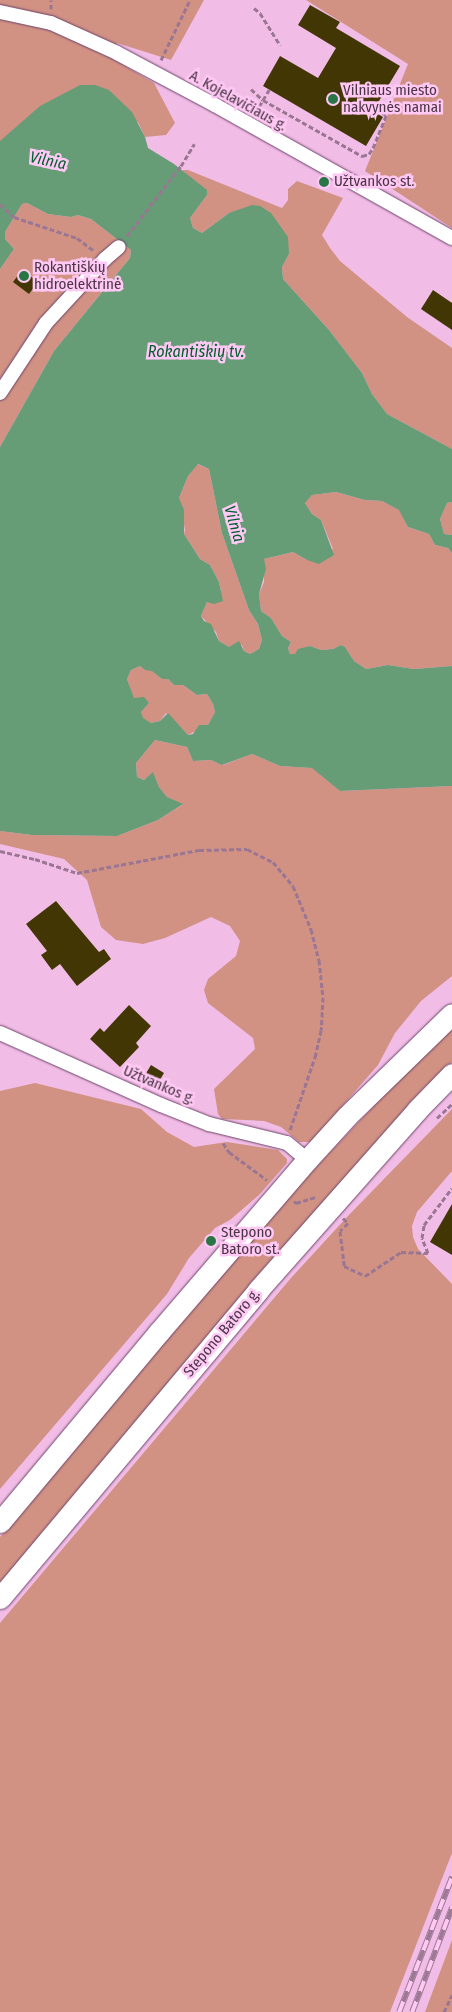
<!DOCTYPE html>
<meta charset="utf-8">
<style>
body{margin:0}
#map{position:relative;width:452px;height:2012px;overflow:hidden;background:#f1bde7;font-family:"Fira Sans Condensed",sans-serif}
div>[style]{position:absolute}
.green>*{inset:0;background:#d19284}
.water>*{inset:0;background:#669c76}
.building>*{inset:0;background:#433605}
.path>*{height:3px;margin-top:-1.5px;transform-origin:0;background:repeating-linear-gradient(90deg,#9a7693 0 5px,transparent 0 7.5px)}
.roads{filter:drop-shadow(0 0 1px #6f4268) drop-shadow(0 0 1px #6f4268)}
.street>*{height:14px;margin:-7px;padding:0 7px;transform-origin:7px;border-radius:7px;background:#fff}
.primary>*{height:21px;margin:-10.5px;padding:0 10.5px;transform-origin:10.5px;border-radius:10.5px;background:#fff}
.rail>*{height:5.5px;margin-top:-2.75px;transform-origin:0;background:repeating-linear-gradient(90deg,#ffc9f4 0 11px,#9d7996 0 22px);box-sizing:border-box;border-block:1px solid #9d7996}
.dots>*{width:14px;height:14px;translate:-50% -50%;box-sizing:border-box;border:2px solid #ffc9f4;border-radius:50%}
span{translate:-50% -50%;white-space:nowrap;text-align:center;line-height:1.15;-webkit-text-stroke:5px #ffc9f4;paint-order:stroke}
.poi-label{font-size:15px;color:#4a3546}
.left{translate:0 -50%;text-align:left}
.street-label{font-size:15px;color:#4a3546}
.water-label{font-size:16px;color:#005f2f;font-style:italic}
</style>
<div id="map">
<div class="green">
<i style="clip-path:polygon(0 0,204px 0,171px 60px,117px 43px,113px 59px,154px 83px,175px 123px,166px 135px,145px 137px,138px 122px,0 141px)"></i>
<i style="clip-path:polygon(306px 0,452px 0,452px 228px,365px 171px,408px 64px)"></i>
<i style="clip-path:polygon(182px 170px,188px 170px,282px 208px,288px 200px,288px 189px,297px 181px,343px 198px,322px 235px,330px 248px,340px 261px,407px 317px,452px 348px,452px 449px,387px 414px,372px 394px,362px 373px,329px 330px,283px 279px,282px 267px,289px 254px,229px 213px,202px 233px,193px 228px,190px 218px,207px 195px)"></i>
<i style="clip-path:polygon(27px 203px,48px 214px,71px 217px,78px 215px,91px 219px,131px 250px,130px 258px,54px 351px,0 447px,0 269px,14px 249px,5px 239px,5px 232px,22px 204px)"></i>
<i style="clip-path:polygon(197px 464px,209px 469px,222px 533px,249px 610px,258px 624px,262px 640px,259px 649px,250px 654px,244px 651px,242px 645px,229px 647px,219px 641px,216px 632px,201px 616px,207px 602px,221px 591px,219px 582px,210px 565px,200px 559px,184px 534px,185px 530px,179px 498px,188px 476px)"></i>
<i style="clip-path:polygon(336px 492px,365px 500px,382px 501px,400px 510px,408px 527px,429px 534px,435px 545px,448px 548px,452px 553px,452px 666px,414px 669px,388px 665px,366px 669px,354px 661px,345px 647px,341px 645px,333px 649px,321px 650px,310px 646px,295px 654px,290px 654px,288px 648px,291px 642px,282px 636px,271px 618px,261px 611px,259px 594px,264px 582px,264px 559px,293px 552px,307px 560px,333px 549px,321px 520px,312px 514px,305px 503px,312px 495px)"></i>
<i style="clip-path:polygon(452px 502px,452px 535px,444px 534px,440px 519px,447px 503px)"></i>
<i style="clip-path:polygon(140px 666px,145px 670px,152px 670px,162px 679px,168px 679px,174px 685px,183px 685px,197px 695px,207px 694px,213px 704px,215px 712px,208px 725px,188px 735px,166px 713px,160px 721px,151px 723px,142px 718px,141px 712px,149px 703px,134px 699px,127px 679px,131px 670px)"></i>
<i style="clip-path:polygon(155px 740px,187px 747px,193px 761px,211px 760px,223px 765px,252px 754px,280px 766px,313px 768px,340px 791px,452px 786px,452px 976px,421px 1001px,395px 1033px,378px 1065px,311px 1142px,299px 1142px,281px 1127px,264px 1121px,222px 1119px,218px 1114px,214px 1089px,255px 1049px,253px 1038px,208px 1003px,204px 990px,208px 979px,236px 956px,240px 941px,230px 926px,211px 917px,165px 938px,143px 944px,116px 940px,101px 927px,87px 880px,64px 859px,0 844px,0 831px,32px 835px,117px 836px,158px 820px,182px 805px,167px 797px,159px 787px,153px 773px,144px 780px,137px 777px,136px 763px)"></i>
<i style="clip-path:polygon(452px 1028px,452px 1062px,423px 1089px,0 1584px,0 1537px,285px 1200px,421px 1056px)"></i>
<i style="clip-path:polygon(35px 1083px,141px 1109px,167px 1132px,194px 1147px,227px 1142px,278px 1150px,287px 1159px,287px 1163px,260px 1194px,230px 1220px,215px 1228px,189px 1258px,167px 1294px,0 1489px,0 1091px)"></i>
<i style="clip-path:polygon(452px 1109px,452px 1171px,417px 1212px,412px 1226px,413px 1237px,418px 1249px,452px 1284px,452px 1853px,390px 2012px,0 2012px,0 1623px,291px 1278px,346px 1218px)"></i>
<i style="clip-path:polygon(452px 1940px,452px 2012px,425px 2012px)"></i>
</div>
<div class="water">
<i style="clip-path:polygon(evenodd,80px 85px,95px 85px,109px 90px,132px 112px,145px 137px,148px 148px,174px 164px,207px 190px,207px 195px,190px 218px,193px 228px,202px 233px,229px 213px,252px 205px,260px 206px,271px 213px,288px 237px,289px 254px,282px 267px,283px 279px,329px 330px,362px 373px,372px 394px,387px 414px,452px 449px,452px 502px,447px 503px,440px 519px,444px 534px,452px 535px,452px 553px,448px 548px,435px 545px,429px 534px,408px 527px,399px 510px,382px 501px,365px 500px,336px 492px,312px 495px,305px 503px,312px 514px,321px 520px,334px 555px,319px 564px,307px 560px,293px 552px,264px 559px,266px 569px,259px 594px,261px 611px,271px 618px,282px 636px,291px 642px,288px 648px,290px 654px,295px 654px,298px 649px,310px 646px,321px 650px,333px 649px,341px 645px,345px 647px,354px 661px,366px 669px,388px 665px,414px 669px,452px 666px,452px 786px,340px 791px,312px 768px,280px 766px,252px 754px,222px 765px,211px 760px,193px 761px,187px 747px,155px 740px,136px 763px,137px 777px,144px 780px,153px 772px,159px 787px,167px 797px,183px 804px,158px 820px,117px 836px,32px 835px,0 831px,0 447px,54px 351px,130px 258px,131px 250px,91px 219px,78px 215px,71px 217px,48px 214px,27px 203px,22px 204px,5px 232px,5px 239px,14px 249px,0 269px,0 141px,40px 106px,80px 85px,198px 464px,209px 469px,222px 533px,249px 610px,258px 624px,262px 640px,259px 649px,250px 654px,244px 651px,239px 641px,229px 647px,219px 641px,211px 624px,204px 621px,201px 616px,207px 602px,214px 604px,223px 601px,219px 582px,210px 565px,200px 559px,184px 534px,184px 510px,179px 498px,188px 476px,198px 464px,80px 85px,140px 666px,145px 670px,152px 671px,162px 679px,168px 679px,174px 685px,183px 685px,197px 695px,207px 694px,213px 704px,215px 712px,208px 725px,199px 725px,193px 734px,188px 735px,168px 713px,160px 721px,151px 723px,143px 718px,141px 712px,149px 703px,144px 697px,134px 698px,127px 679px,131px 670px,140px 666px)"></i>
</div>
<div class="building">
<i style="clip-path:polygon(310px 5px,340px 22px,336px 28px,400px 66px,373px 111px,383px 117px,366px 146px,263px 86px,280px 56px,318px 78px,336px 48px,298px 25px)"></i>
<i style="clip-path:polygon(22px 270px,38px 282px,29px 294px,13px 282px)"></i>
<i style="clip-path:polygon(433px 290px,452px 303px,452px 330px,421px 309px)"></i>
<i style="clip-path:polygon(56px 901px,99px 952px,104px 949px,111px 959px,77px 986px,60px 964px,52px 970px,41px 955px,47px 951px,26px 924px)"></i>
<i style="clip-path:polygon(129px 1005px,151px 1026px,136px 1043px,139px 1047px,120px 1067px,90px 1039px,100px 1028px,104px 1032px)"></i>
<i style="clip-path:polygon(151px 1065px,164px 1073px,155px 1088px,142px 1080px)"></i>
<i style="clip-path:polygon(452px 1204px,452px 1255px,430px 1242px)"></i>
</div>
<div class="path">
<i style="left:254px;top:8px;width:8px;rotate:40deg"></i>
<i style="left:260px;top:13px;width:38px;rotate:58deg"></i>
<i style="left:51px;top:9px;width:9px;rotate:-90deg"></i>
<i style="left:161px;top:60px;width:67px;rotate:-64.2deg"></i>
<i style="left:251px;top:89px;width:16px;rotate:43deg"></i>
<i style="left:263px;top:100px;width:12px;rotate:-59deg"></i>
<i style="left:255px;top:113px;width:15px;rotate:-58deg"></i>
<i style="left:263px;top:100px;width:114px;rotate:29.5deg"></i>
<i style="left:362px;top:156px;width:7px;rotate:-16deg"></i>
<i style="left:369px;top:154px;width:7px;rotate:-56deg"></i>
<i style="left:373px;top:148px;width:35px;rotate:-68deg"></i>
<i style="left:386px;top:115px;width:13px;rotate:-148deg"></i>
<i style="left:0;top:204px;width:19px;rotate:43deg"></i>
<i style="left:14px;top:217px;width:66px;rotate:18.4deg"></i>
<i style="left:77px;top:238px;width:21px;rotate:37deg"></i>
<i style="left:127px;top:236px;width:88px;rotate:-52.4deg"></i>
<i style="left:181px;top:166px;width:26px;rotate:-59deg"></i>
<i style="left:0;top:851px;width:36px;rotate:13deg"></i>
<i style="left:35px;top:859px;width:44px;rotate:18.4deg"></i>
<i style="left:77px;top:873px;width:124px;rotate:-10.7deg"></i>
<i style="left:199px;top:850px;width:48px;rotate:-1.2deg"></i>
<i style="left:247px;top:849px;width:29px;rotate:27deg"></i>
<i style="left:273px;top:862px;width:31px;rotate:50deg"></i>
<i style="left:293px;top:886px;width:47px;rotate:67.3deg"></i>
<i style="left:311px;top:929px;width:32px;rotate:76deg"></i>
<i style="left:319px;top:960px;width:37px;rotate:84deg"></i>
<i style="left:323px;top:997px;width:33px;rotate:93deg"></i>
<i style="left:321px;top:1030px;width:25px;rotate:102deg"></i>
<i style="left:316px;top:1054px;width:80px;rotate:108.9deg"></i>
<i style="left:437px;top:1118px;width:21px;rotate:-43deg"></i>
<i style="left:223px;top:1143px;width:11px;rotate:56deg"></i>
<i style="left:229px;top:1152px;width:47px;rotate:36.4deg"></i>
<i style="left:294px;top:1201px;width:3px;rotate:45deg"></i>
<i style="left:296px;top:1203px;width:21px;rotate:-17deg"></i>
<i style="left:343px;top:1218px;width:7px;rotate:45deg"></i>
<i style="left:348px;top:1223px;width:11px;rotate:135deg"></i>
<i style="left:340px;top:1231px;width:35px;rotate:83deg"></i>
<i style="left:344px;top:1266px;width:23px;rotate:25deg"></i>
<i style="left:365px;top:1276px;width:43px;rotate:-33.7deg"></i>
<i style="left:401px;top:1252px;width:27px;rotate:2deg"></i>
<i style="left:428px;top:1253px;width:16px;rotate:-112deg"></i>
<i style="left:422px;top:1238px;width:13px;rotate:-81deg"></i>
<i style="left:424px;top:1225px;width:46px;rotate:-52.9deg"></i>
<i style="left:444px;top:2012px;width:19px;rotate:-65deg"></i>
</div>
<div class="roads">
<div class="street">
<i style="left:0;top:12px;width:52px;rotate:12.2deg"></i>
<i style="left:51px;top:23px;width:72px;rotate:24.4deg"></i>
<i style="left:117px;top:53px;width:111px;rotate:28deg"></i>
<i style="left:215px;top:105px;width:272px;rotate:29.3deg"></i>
<i style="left:0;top:393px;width:84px;rotate:-56.7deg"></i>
<i style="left:46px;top:323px;width:87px;rotate:-47.3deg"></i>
<i style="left:105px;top:259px;width:18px;rotate:-41deg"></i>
<i style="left:0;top:1033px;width:176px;rotate:24.1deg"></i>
<i style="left:161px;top:1105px;width:52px;rotate:21.6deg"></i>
<i style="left:209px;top:1124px;width:80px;rotate:13.7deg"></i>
<i style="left:287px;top:1143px;width:26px;rotate:40deg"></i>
</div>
<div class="primary">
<i style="left:0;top:1522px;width:248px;rotate:-50.1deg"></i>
<i style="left:159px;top:1332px;width:227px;rotate:-49.3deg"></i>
<i style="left:307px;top:1160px;width:59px;rotate:-47.7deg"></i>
<i style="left:347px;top:1116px;width:146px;rotate:-44.2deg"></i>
<i style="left:0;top:1598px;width:402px;rotate:-50deg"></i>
<i style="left:258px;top:1290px;width:240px;rotate:-48.5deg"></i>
<i style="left:417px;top:1110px;width:50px;rotate:-45.8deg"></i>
</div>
</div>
<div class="rail">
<i style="left:399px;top:2012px;width:145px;rotate:-68.6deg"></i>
<i style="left:412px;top:2012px;width:112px;rotate:-69.1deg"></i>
</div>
<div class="dots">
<i style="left:333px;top:99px;background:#287646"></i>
<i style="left:324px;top:182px;background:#287646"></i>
<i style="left:24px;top:276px;background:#287646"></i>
<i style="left:211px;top:1241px;background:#287646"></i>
</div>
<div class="poi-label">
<span class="left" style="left:343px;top:99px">Vilniaus miesto<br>nakvynės namai</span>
<span class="left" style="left:334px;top:182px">Užtvankos st.</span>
<span class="left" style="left:34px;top:276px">Rokantiškių<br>hidroelektrinė</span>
<span class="left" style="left:221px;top:1241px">Stepono<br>Batoro st.</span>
</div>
<div class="street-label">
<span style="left:238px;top:101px;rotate:29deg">A. Kojelavičiaus g.</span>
<span style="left:159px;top:1085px;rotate:23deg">Užtvankos g.</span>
<span style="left:222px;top:1333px;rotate:-50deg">Stepono Batoro g.</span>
</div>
<div class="water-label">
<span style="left:48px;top:161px;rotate:12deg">Vilnia</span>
<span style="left:196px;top:352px">Rokantiškių tv.</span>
<span style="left:234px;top:524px;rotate:74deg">Vilnia</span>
</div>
</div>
